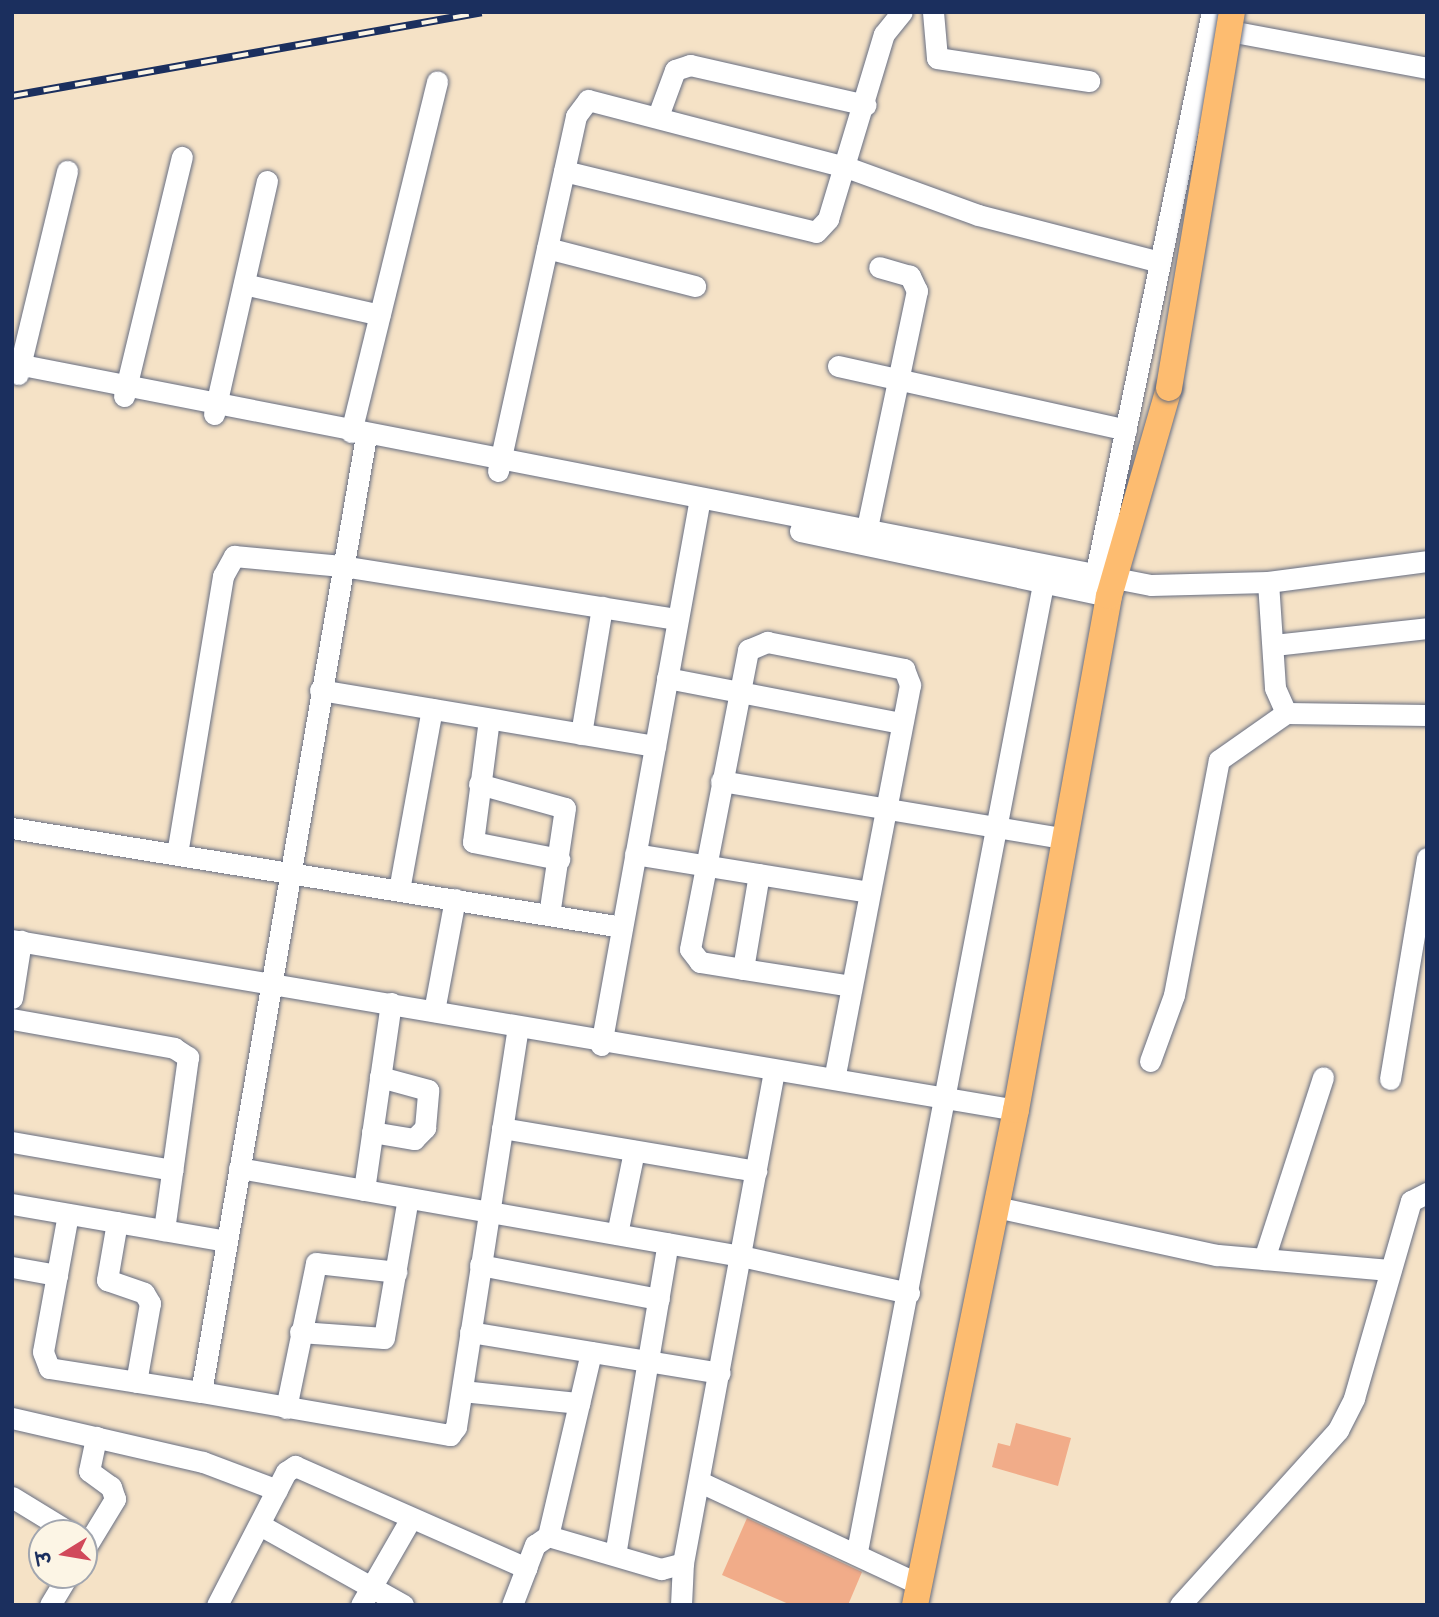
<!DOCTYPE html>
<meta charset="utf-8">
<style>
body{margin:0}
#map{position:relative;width:1439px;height:1617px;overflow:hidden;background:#f5e2c6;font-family:Caveat,"Playpen Sans Deva",sans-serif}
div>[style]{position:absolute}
.building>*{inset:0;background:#f1ac89}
.roads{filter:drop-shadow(0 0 2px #676e82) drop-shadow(0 0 2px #676e82)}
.minor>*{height:21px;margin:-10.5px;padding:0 10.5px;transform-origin:10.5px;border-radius:10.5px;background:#fff}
.major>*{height:26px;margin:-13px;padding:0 13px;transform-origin:13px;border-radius:13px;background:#fdbc70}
.rail>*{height:8px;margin-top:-4px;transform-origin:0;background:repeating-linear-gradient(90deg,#fcf5e5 0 16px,#1b2f5e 0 32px);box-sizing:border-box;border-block:2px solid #1b2f5e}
.bridges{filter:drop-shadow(0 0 2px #676e82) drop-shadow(0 0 2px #676e82)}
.major-bridge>*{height:26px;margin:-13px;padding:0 13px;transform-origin:13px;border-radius:13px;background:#fdbc70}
span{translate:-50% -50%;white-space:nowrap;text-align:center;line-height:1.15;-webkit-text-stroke:6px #fcf5e5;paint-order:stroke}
.frame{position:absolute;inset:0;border:14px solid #1b2f5e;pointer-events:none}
.north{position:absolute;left:28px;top:1519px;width:70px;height:70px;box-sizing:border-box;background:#fcf5e5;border:2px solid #a2a6af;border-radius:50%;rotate:259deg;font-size:19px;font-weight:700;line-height:28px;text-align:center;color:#1b2f5e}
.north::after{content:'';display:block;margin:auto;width:24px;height:32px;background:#d1495b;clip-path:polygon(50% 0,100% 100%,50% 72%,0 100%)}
</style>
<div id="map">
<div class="building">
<i style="clip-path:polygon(1016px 1423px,1071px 1438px,1058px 1486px,992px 1467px,998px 1443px,1010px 1446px)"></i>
<i style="clip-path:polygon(747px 1518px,862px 1572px,848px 1605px,791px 1605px,722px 1575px)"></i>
</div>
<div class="roads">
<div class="minor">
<i style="left:933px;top:12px;width:46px;rotate:85deg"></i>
<i style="left:937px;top:58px;width:154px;rotate:8.6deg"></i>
<i style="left:1214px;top:28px;width:217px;rotate:10.6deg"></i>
<i style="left:658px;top:116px;width:49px;rotate:-69.7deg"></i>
<i style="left:675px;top:70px;width:16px;rotate:-18deg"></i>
<i style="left:690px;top:65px;width:180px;rotate:12.8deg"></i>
<i style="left:564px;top:171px;width:259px;rotate:13.6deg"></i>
<i style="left:816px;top:232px;width:18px;rotate:-47deg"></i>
<i style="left:828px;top:219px;width:193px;rotate:-73.2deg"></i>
<i style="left:884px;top:34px;width:28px;rotate:-51deg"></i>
<i style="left:547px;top:248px;width:153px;rotate:14.4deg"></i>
<i style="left:244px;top:284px;width:139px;rotate:12.8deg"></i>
<i style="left:12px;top:363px;width:1160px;rotate:11.03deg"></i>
<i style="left:1151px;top:585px;width:117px;rotate:-1.5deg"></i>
<i style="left:1268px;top:582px;width:160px;rotate:-7.5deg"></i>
<i style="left:838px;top:366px;width:295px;rotate:12.5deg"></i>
<i style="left:18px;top:374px;width:209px;rotate:-76.4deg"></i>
<i style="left:124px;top:396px;width:246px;rotate:-76.4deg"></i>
<i style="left:214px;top:414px;width:239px;rotate:-77.2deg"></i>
<i style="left:351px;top:432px;width:361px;rotate:-76.2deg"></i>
<i style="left:366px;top:436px;width:970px;rotate:99.79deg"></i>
<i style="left:201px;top:1392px;width:253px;rotate:9.8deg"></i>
<i style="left:450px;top:1435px;width:10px;rotate:-53deg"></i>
<i style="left:456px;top:1427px;width:404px;rotate:-81.2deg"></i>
<i style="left:498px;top:471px;width:363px;rotate:-77.6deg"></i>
<i style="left:576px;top:116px;width:20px;rotate:-53deg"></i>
<i style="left:588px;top:100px;width:267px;rotate:14.6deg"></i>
<i style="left:846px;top:167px;width:140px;rotate:20deg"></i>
<i style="left:978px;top:215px;width:188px;rotate:14.5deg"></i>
<i style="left:800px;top:531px;width:316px;rotate:11.9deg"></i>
<i style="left:864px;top:542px;width:257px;rotate:-78.1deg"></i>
<i style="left:917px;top:291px;width:17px;rotate:-115deg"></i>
<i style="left:910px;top:276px;width:32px;rotate:-164deg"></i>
<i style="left:1096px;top:572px;width:572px;rotate:-78.3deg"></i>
<i style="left:1268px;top:582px;width:106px;rotate:86.2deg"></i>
<i style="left:1275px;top:688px;width:27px;rotate:66deg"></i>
<i style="left:1286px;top:713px;width:141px;rotate:0.8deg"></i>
<i style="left:1274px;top:645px;width:154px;rotate:-6.3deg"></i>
<i style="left:667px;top:678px;width:238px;rotate:10.9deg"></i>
<i style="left:320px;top:690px;width:340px;rotate:9.5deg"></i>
<i style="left:489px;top:719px;width:124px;rotate:97.4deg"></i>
<i style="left:473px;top:842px;width:88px;rotate:11.2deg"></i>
<i style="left:581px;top:734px;width:129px;rotate:-80.6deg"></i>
<i style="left:721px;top:781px;width:350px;rotate:9.5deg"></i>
<i style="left:479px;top:784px;width:89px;rotate:15.6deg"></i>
<i style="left:565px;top:808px;width:108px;rotate:98.5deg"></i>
<i style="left:12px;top:828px;width:618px;rotate:9.22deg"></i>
<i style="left:177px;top:854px;width:282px;rotate:-80.6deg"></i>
<i style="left:223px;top:576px;width:23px;rotate:-61deg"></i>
<i style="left:234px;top:556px;width:108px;rotate:5.3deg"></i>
<i style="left:342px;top:566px;width:339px;rotate:9deg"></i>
<i style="left:635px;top:854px;width:237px;rotate:9.2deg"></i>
<i style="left:759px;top:874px;width:96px;rotate:99.6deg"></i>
<i style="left:743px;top:969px;width:109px;rotate:8.9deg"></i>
<i style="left:399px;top:890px;width:184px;rotate:-79.7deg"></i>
<i style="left:12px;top:940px;width:1018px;rotate:9.61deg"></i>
<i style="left:743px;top:969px;width:44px;rotate:-170.8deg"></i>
<i style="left:700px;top:962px;width:16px;rotate:-128deg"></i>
<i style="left:690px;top:949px;width:305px;rotate:-79deg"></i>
<i style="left:748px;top:650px;width:21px;rotate:-23deg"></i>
<i style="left:767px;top:642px;width:140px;rotate:11.1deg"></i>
<i style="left:904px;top:669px;width:17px;rotate:69deg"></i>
<i style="left:910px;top:685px;width:400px;rotate:100.9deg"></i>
<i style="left:12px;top:998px;width:58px;rotate:-81deg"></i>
<i style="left:434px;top:1011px;width:114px;rotate:-79.4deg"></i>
<i style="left:12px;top:1019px;width:165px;rotate:10.1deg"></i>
<i style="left:174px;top:1048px;width:17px;rotate:33deg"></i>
<i style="left:188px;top:1057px;width:175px;rotate:97.9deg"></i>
<i style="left:601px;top:1045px;width:556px;rotate:-79.74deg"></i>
<i style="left:1150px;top:1061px;width:70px;rotate:-70deg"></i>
<i style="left:1174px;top:995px;width:239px;rotate:-79.2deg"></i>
<i style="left:1219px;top:760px;width:82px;rotate:-35deg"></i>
<i style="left:1390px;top:1079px;width:224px;rotate:-80.5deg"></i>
<i style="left:502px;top:1128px;width:258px;rotate:9.6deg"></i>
<i style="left:372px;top:1132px;width:43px;rotate:9.5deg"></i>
<i style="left:414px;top:1139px;width:16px;rotate:-45deg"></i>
<i style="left:425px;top:1128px;width:38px;rotate:-85deg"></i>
<i style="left:428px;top:1090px;width:50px;rotate:-164.8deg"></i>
<i style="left:12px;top:1142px;width:163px;rotate:9.9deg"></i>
<i style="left:239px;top:1168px;width:510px;rotate:9.94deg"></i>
<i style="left:741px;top:1256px;width:172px;rotate:12.4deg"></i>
<i style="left:364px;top:1190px;width:189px;rotate:-81.8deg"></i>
<i style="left:12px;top:1204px;width:217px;rotate:9.8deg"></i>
<i style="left:996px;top:1207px;width:226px;rotate:12.3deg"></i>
<i style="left:1217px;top:1255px;width:174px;rotate:5deg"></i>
<i style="left:68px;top:1214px;width:140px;rotate:100.3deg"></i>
<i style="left:43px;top:1352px;width:17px;rotate:69deg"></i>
<i style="left:49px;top:1368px;width:154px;rotate:9deg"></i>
<i style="left:117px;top:1222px;width:59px;rotate:99.8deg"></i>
<i style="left:107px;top:1280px;width:39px;rotate:19deg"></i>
<i style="left:144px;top:1293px;width:12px;rotate:59deg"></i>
<i style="left:150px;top:1303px;width:80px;rotate:100deg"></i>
<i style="left:617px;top:1234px;width:85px;rotate:-78.4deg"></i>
<i style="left:1264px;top:1259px;width:191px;rotate:-72deg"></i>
<i style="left:480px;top:1265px;width:182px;rotate:10.8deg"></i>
<i style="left:12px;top:1267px;width:46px;rotate:10.1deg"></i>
<i style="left:300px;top:1332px;width:84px;rotate:4.1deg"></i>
<i style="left:384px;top:1338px;width:142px;rotate:-80.3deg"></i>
<i style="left:470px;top:1332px;width:253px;rotate:9.3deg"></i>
<i style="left:462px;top:1391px;width:118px;rotate:5.9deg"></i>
<i style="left:286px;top:1408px;width:148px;rotate:-78.3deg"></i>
<i style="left:316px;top:1263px;width:81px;rotate:6.3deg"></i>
<i style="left:12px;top:1418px;width:196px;rotate:13deg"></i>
<i style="left:203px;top:1462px;width:79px;rotate:20.7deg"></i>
<i style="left:700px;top:1482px;width:242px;rotate:25deg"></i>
<i style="left:12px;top:1497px;width:69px;rotate:31.4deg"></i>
<i style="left:260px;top:1525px;width:164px;rotate:29.2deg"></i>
<i style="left:548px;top:1536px;width:189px;rotate:-76.8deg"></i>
<i style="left:84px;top:1550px;width:60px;rotate:-58.7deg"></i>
<i style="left:115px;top:1499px;width:13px;rotate:-108deg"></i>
<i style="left:111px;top:1487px;width:27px;rotate:-144deg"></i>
<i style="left:89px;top:1471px;width:35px;rotate:-78deg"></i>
<i style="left:857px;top:1551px;width:990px;rotate:-79.11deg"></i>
<i style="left:615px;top:1555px;width:316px;rotate:-80.4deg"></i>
<i style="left:50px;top:1605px;width:35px;rotate:-59deg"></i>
<i style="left:217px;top:1605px;width:150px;rotate:-62.6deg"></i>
<i style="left:286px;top:1472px;width:11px;rotate:-34deg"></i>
<i style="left:295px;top:1466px;width:253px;rotate:23.8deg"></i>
<i style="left:526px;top:1568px;width:25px;rotate:-69deg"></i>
<i style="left:535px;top:1545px;width:16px;rotate:-35deg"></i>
<i style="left:548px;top:1536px;width:118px;rotate:16.3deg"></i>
<i style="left:661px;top:1569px;width:23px;rotate:-15deg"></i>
<i style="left:683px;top:1563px;width:500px;rotate:-79.52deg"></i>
<i style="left:361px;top:1605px;width:96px;rotate:-60deg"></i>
<i style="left:512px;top:1605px;width:40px;rotate:-69deg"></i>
<i style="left:681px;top:1605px;width:42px;rotate:-87.3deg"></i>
<i style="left:1180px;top:1605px;width:236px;rotate:-47.9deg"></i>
<i style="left:1338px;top:1430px;width:36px;rotate:-63deg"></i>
<i style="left:1354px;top:1398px;width:205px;rotate:-73.9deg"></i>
<i style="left:1411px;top:1201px;width:18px;rotate:-27deg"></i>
</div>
<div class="major">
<i style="left:915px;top:1605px;width:505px;rotate:-78.47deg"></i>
<i style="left:1016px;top:1110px;width:522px;rotate:-79.74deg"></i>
<i style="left:1109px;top:596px;width:216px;rotate:-73.9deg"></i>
</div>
</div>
<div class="rail">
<i style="left:12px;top:96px;width:477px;rotate:-10.1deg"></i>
</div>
<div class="bridges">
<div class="major-bridge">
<i style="left:1169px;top:388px;width:381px;rotate:-80.5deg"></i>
</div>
</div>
<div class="frame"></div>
<div class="north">उ</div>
</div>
